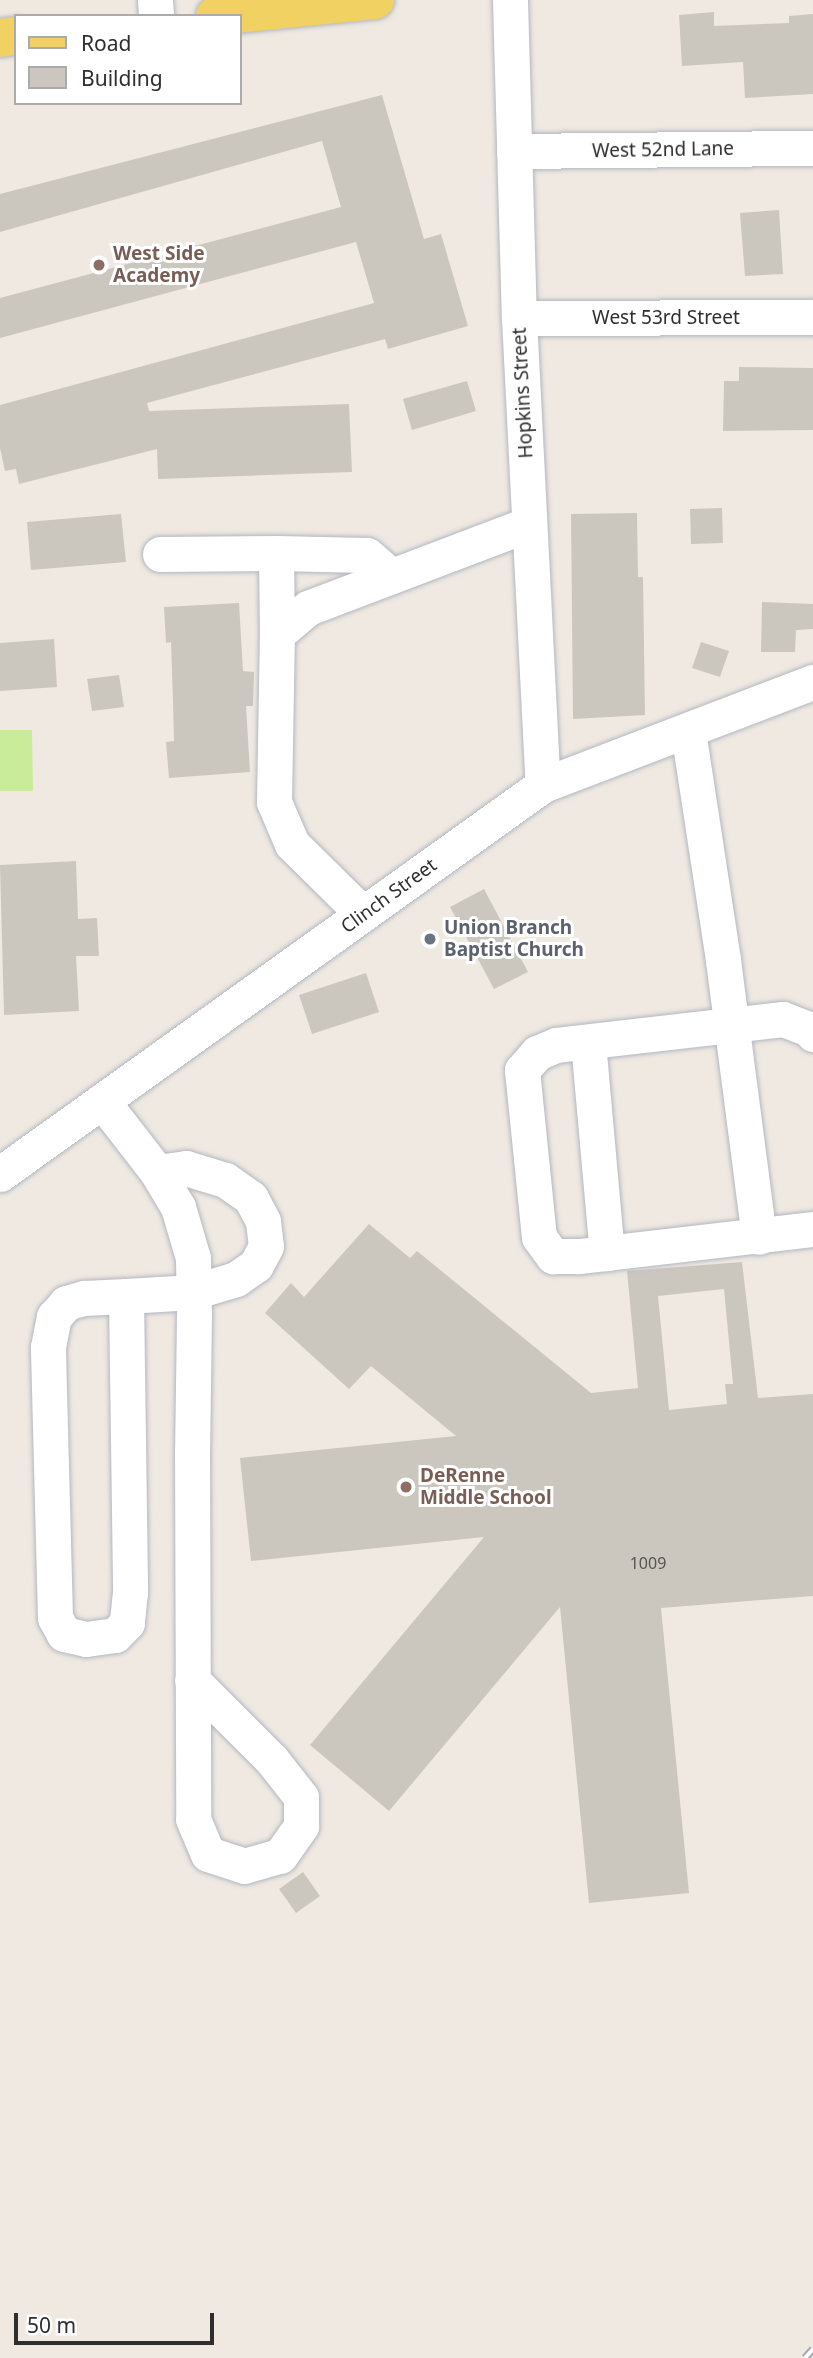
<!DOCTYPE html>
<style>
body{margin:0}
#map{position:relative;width:813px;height:2358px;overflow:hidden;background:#efe9e1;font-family:"Noto Sans",sans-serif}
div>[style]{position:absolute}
.pitch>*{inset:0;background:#c9ec9a}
.building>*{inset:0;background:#cbc7bf}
.roads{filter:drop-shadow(0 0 2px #b4b7c1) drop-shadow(0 0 2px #b4b7c1)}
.minor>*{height:35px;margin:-17.5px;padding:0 17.5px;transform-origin:17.5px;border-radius:17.5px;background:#fff}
.major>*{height:38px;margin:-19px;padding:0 19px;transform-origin:19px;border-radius:19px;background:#f2d163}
.rail>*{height:8px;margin-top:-4px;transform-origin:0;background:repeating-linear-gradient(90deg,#fff 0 16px,#a3a6b8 0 32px);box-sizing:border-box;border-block:2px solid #a3a6b8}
.dots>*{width:19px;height:19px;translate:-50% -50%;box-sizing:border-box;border:4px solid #fff;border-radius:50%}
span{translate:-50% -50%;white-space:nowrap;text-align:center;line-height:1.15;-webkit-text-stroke:6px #fff;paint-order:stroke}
.number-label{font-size:16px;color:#555452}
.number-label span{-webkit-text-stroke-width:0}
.street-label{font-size:19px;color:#2e2e2e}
.education-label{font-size:19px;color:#785e54;font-weight:700}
.left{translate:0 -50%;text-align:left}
.worship-label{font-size:19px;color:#5b616d;font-weight:700}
.legend{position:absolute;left:14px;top:14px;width:228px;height:91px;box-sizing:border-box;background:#fff;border:2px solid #ababab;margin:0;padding:9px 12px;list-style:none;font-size:21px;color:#2e2e2e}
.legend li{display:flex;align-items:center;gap:14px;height:35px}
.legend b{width:35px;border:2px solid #ababab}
.scale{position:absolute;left:14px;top:2313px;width:200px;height:32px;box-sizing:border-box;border:4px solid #2e2e2e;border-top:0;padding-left:9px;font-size:21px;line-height:24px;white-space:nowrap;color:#2e2e2e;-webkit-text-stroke:5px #fff;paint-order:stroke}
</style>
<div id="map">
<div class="pitch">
<i style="clip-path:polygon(0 730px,32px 730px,33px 791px,0 791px)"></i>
</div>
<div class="building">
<i style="clip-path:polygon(714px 12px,714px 26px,789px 23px,789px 16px,813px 14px,813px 94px,745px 98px,743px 62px,682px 66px,679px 15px)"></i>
<i style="clip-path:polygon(382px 95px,424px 239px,441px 234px,468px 326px,388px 349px,385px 339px,147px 403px,149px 411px,349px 404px,352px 472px,158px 479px,157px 449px,19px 484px,16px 469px,5px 471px,0 448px,0 405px,374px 303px,356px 242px,0 338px,0 298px,341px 207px,322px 141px,0 232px,0 194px)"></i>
<i style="clip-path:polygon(779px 210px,783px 274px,745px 276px,740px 213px)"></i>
<i style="clip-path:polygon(739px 367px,813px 368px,813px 430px,723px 431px,724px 381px,739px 381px)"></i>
<i style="clip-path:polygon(467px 381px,476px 411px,412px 430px,403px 399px)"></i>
<i style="clip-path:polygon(722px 508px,723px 543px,691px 544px,690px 509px)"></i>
<i style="clip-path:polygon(637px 513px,638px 577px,643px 577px,645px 715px,573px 719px,571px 514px)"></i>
<i style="clip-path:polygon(121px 514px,126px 562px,31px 570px,27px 522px)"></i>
<i style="clip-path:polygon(762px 602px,813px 604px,813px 629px,796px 630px,795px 652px,761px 652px)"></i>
<i style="clip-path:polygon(239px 603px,243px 671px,254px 672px,253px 706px,246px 706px,250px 772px,169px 778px,166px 742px,174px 741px,173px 701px,171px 642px,166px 643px,164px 607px)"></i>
<i style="clip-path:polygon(54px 639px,57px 687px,0 691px,0 643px)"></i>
<i style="clip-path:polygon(701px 642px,729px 651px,720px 677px,692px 668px)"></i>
<i style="clip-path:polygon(119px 675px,124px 707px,92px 711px,87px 679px)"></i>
<i style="clip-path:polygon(76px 861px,78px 919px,97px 918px,99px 956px,76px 956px,79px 1011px,4px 1015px,0 865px)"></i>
<i style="clip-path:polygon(484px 889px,528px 972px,494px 989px,450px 907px)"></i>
<i style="clip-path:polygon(366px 973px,379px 1012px,312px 1034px,299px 995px)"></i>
<i style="clip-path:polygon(evenodd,369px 1224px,410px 1258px,417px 1251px,591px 1393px,638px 1388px,627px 1271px,742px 1262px,758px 1398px,813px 1394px,813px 1596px,661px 1608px,689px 1893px,589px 1903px,560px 1607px,389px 1811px,310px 1745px,484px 1537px,251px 1561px,240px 1458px,456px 1436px,371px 1366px,349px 1389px,265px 1313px,291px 1283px,304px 1297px,369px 1224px,724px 1289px,733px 1384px,725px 1384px,727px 1404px,669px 1410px,658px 1296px,724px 1289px)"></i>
<i style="clip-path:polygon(303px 1872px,320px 1896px,296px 1913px,279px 1889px)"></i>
</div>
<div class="roads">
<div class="minor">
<i style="left:155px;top:0;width:16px;rotate:86deg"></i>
<i style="left:510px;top:0;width:318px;rotate:88.4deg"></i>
<i style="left:519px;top:318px;width:468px;rotate:87.1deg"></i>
<i style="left:514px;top:151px;width:299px;rotate:-0.6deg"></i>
<i style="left:519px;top:318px;width:294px;rotate:-0.2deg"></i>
<i style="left:160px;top:554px;width:116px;rotate:-0.5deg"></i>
<i style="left:277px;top:634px;width:81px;rotate:-90.7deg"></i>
<i style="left:276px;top:553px;width:91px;rotate:1.3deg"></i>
<i style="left:367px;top:555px;width:32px;rotate:41deg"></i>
<i style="left:688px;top:731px;width:232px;rotate:81.3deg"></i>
<i style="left:723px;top:960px;width:279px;rotate:82.6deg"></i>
<i style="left:363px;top:914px;width:100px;rotate:-135.4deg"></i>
<i style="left:292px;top:844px;width:46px;rotate:-113.2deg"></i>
<i style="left:274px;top:802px;width:168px;rotate:-89deg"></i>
<i style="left:277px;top:634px;width:40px;rotate:-40deg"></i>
<i style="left:308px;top:608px;width:236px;rotate:-20.8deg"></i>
<i style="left:813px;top:1034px;width:6px;rotate:-129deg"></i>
<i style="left:809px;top:1029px;width:28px;rotate:-159deg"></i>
<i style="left:783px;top:1019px;width:228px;rotate:173.5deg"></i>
<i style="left:556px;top:1045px;width:21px;rotate:157deg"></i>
<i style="left:537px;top:1053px;width:23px;rotate:131deg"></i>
<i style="left:522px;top:1070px;width:168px;rotate:84.2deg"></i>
<i style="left:539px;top:1237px;width:24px;rotate:54deg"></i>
<i style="left:553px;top:1256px;width:26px"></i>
<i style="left:579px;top:1256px;width:236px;rotate:-6.6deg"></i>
<i style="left:588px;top:1042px;width:212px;rotate:84.9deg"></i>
<i style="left:102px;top:1101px;width:90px;rotate:52.2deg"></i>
<i style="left:157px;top:1172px;width:41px;rotate:59deg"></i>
<i style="left:178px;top:1207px;width:53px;rotate:73.6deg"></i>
<i style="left:193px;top:1258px;width:56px;rotate:89deg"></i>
<i style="left:194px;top:1314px;width:137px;rotate:90.8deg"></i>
<i style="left:192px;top:1451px;width:368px;rotate:89.8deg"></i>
<i style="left:193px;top:1819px;width:38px;rotate:67deg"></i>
<i style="left:208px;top:1854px;width:38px;rotate:18deg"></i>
<i style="left:244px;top:1866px;width:37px;rotate:-16deg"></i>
<i style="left:280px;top:1856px;width:37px;rotate:-55deg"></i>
<i style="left:301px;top:1826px;width:29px;rotate:-90deg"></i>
<i style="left:301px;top:1797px;width:47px;rotate:-128.1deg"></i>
<i style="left:272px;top:1760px;width:113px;rotate:-135deg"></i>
<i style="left:0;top:1174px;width:668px;rotate:-35.62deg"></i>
<i style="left:543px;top:785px;width:289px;rotate:-20.9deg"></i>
<i style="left:126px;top:1296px;width:296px;rotate:89.2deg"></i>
<i style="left:130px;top:1592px;width:31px;rotate:96deg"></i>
<i style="left:127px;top:1623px;width:17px;rotate:135deg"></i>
<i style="left:115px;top:1635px;width:29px;rotate:172deg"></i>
<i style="left:86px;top:1639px;width:23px;rotate:-167deg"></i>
<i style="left:64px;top:1634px;width:18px;rotate:-119deg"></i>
<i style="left:55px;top:1618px;width:271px;rotate:-91.5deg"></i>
<i style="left:48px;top:1347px;width:31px;rotate:-79deg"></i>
<i style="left:54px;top:1317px;width:18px;rotate:-49deg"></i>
<i style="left:66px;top:1303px;width:19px;rotate:-16deg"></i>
<i style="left:84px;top:1298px;width:42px;rotate:-2.7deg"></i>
<i style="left:126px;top:1296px;width:67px;rotate:-3.4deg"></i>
<i style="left:193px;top:1292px;width:45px;rotate:-16.8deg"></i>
<i style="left:236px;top:1279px;width:24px;rotate:-35deg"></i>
<i style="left:256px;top:1265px;width:21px;rotate:-62deg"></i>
<i style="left:266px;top:1246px;width:25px;rotate:-97deg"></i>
<i style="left:263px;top:1221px;width:26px;rotate:-118deg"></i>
<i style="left:251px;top:1198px;width:32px;rotate:-145deg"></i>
<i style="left:225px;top:1180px;width:41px;rotate:-162.9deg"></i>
<i style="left:186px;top:1168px;width:29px;rotate:172deg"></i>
</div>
<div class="major">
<i style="left:215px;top:16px;width:161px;rotate:-5.7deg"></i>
<i style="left:0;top:38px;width:16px;rotate:-7deg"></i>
</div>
</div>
<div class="rail">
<i style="left:805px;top:2358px;width:12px;rotate:-48deg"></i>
</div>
<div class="dots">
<i style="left:99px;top:265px;background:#8d6e63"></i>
<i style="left:430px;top:939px;background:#6b7280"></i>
<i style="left:406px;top:1487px;background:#8d6e63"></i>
</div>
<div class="number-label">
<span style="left:648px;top:1563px">1009</span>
</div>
<div class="street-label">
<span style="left:663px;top:150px;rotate:-1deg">West 52nd Lane</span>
<span style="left:666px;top:318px">West 53rd Street</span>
<span style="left:523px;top:393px;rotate:-93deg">Hopkins Street</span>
<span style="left:389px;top:896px;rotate:-36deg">Clinch Street</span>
</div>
<div class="education-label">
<span class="left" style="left:113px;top:265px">West Side<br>Academy</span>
<span class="left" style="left:420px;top:1487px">DeRenne<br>Middle School</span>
</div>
<div class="worship-label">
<span class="left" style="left:444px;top:939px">Union Branch<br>Baptist Church</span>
</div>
<ul class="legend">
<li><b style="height:9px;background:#f2d163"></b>Road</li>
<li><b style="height:19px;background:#cbc7bf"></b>Building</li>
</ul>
<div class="scale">50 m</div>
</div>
